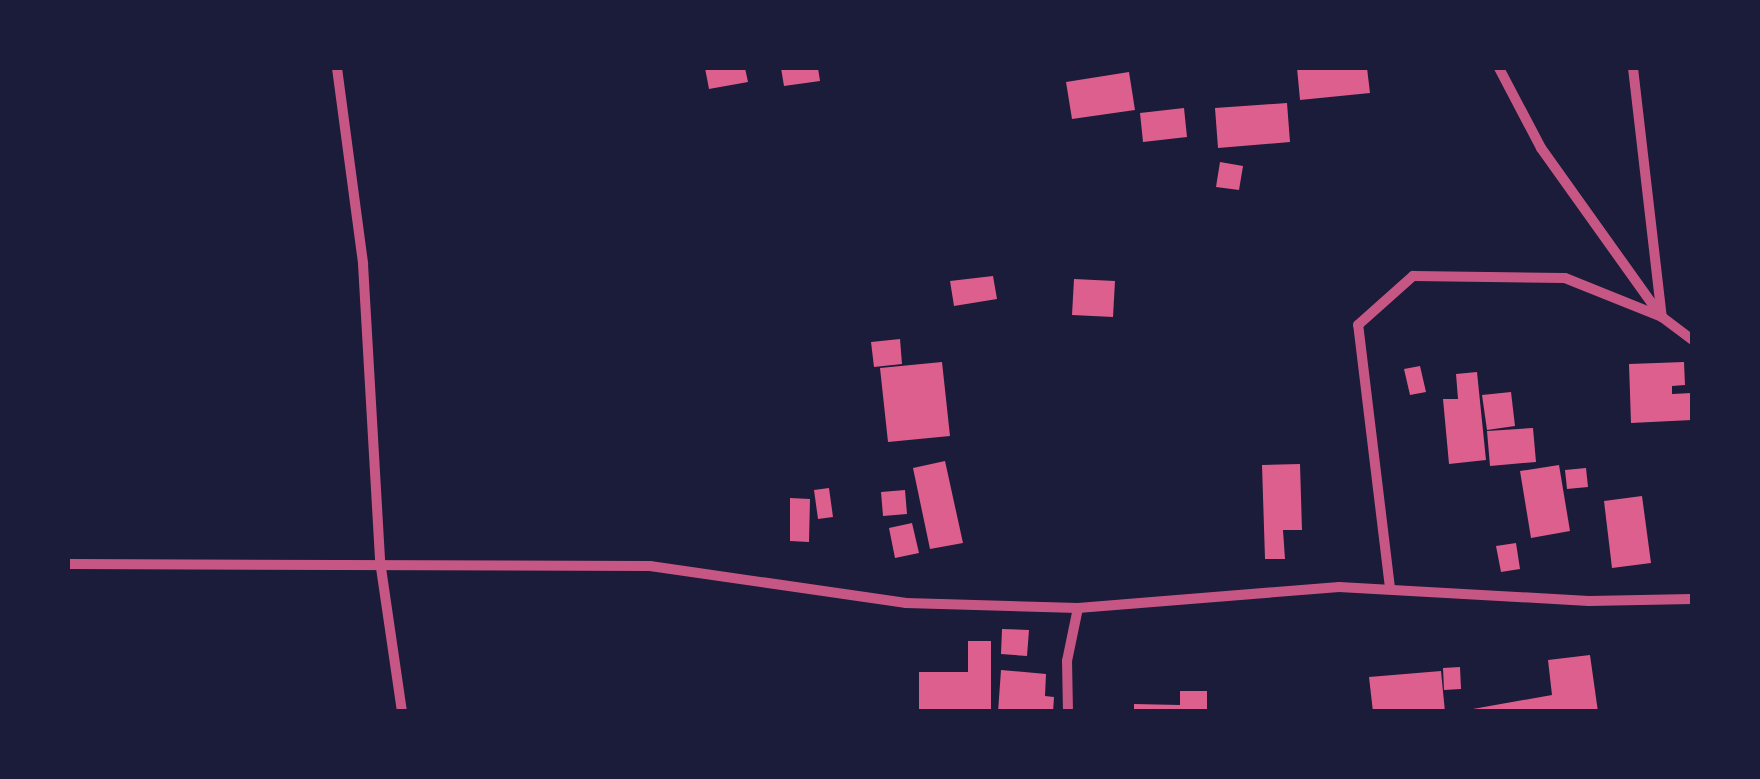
<!DOCTYPE html>
<style>
body{margin:0}
#map{position:relative;width:1760px;height:779px;overflow:hidden;background:#1b1b3a;font-family:Ubuntu,sans-serif}
div>[style]{position:absolute}
.building>*{inset:0;background:#dd5f8e}
.minor>*{height:10px;margin:-5px;padding:0 5px;transform-origin:5px;border-radius:5px;background:#c65784}
span{translate:-50% -50%;white-space:nowrap;text-align:center;line-height:1.15;-webkit-text-stroke:10px #1b1b3a;paint-order:stroke}
.frame{position:absolute;inset:0;border:70px solid #1b1b3a;pointer-events:none}
</style>
<div id="map">
<div class="building">
<i style="clip-path:polygon(705px 68px,745px 68px,748px 82px,709px 89px)"></i>
<i style="clip-path:polygon(781px 68px,818px 68px,820px 81px,784px 86px)"></i>
<i style="clip-path:polygon(1297px 68px,1367px 68px,1370px 93px,1300px 100px)"></i>
<i style="clip-path:polygon(1129px 72px,1135px 110px,1072px 119px,1066px 82px)"></i>
<i style="clip-path:polygon(1287px 103px,1290px 142px,1218px 148px,1215px 108px)"></i>
<i style="clip-path:polygon(1184px 108px,1187px 137px,1143px 142px,1140px 113px)"></i>
<i style="clip-path:polygon(1220px 162px,1243px 166px,1239px 190px,1216px 187px)"></i>
<i style="clip-path:polygon(993px 276px,997px 299px,954px 306px,950px 281px)"></i>
<i style="clip-path:polygon(1074px 279px,1115px 281px,1113px 317px,1072px 315px)"></i>
<i style="clip-path:polygon(900px 339px,902px 364px,874px 367px,871px 342px)"></i>
<i style="clip-path:polygon(942px 362px,950px 436px,888px 442px,880px 368px)"></i>
<i style="clip-path:polygon(1684px 362px,1685px 385px,1672px 386px,1672px 394px,1692px 393px,1692px 420px,1631px 423px,1629px 364px)"></i>
<i style="clip-path:polygon(1420px 366px,1426px 392px,1410px 395px,1404px 369px)"></i>
<i style="clip-path:polygon(1477px 372px,1486px 460px,1449px 464px,1443px 399px,1458px 399px,1456px 374px)"></i>
<i style="clip-path:polygon(1511px 392px,1515px 426px,1487px 430px,1482px 395px)"></i>
<i style="clip-path:polygon(1533px 428px,1536px 462px,1490px 466px,1487px 431px)"></i>
<i style="clip-path:polygon(945px 461px,963px 543px,930px 549px,913px 468px)"></i>
<i style="clip-path:polygon(1300px 464px,1302px 530px,1283px 530px,1285px 559px,1265px 559px,1262px 465px)"></i>
<i style="clip-path:polygon(1559px 465px,1570px 531px,1531px 538px,1520px 471px)"></i>
<i style="clip-path:polygon(1586px 468px,1588px 487px,1567px 489px,1565px 470px)"></i>
<i style="clip-path:polygon(829px 488px,833px 517px,818px 519px,814px 490px)"></i>
<i style="clip-path:polygon(905px 490px,907px 514px,883px 516px,881px 492px)"></i>
<i style="clip-path:polygon(1642px 496px,1651px 563px,1612px 568px,1604px 501px)"></i>
<i style="clip-path:polygon(790px 498px,810px 499px,809px 542px,790px 541px)"></i>
<i style="clip-path:polygon(912px 523px,919px 553px,895px 558px,889px 528px)"></i>
<i style="clip-path:polygon(1516px 543px,1520px 569px,1501px 572px,1496px 546px)"></i>
<i style="clip-path:polygon(1002px 629px,1029px 630px,1027px 656px,1001px 654px)"></i>
<i style="clip-path:polygon(968px 641px,991px 641px,991px 712px,919px 712px,919px 672px,968px 672px)"></i>
<i style="clip-path:polygon(1590px 655px,1598px 712px,1456px 712px,1552px 695px,1548px 660px)"></i>
<i style="clip-path:polygon(1460px 667px,1461px 689px,1444px 690px,1443px 668px)"></i>
<i style="clip-path:polygon(1001px 670px,1046px 674px,1045px 696px,1054px 697px,1053px 712px,998px 712px)"></i>
<i style="clip-path:polygon(1441px 671px,1445px 712px,1373px 712px,1369px 677px)"></i>
<i style="clip-path:polygon(1180px 691px,1207px 691px,1207px 712px,1134px 712px,1134px 704px,1180px 705px)"></i>
</div>
<div class="minor">
<i style="left:337px;top:68px;width:198px;rotate:82.4deg"></i>
<i style="left:363px;top:264px;width:297px;rotate:86.7deg"></i>
<i style="left:380px;top:561px;width:153px;rotate:81.7deg"></i>
<i style="left:1499px;top:68px;width:90px;rotate:62.3deg"></i>
<i style="left:1541px;top:148px;width:206px;rotate:54.5deg"></i>
<i style="left:1633px;top:68px;width:251px;rotate:83.4deg"></i>
<i style="left:1662px;top:317px;width:38px;rotate:37deg"></i>
<i style="left:68px;top:564px;width:582px;rotate:0.2deg"></i>
<i style="left:650px;top:566px;width:259px;rotate:8.2deg"></i>
<i style="left:906px;top:603px;width:172px;rotate:1.7deg"></i>
<i style="left:1078px;top:608px;width:262px;rotate:-4.6deg"></i>
<i style="left:1339px;top:587px;width:250px;rotate:3.2deg"></i>
<i style="left:1589px;top:601px;width:103px;rotate:-1.1deg"></i>
<i style="left:1390px;top:588px;width:265px;rotate:-96.9deg"></i>
<i style="left:1358px;top:325px;width:74px;rotate:-41.7deg"></i>
<i style="left:1413px;top:276px;width:152px;rotate:0.8deg"></i>
<i style="left:1565px;top:278px;width:105px;rotate:21.9deg"></i>
<i style="left:1068px;top:712px;width:51px;rotate:-91.1deg"></i>
<i style="left:1067px;top:661px;width:54px;rotate:-78.3deg"></i>
</div>
<div class="frame"></div>
</div>
